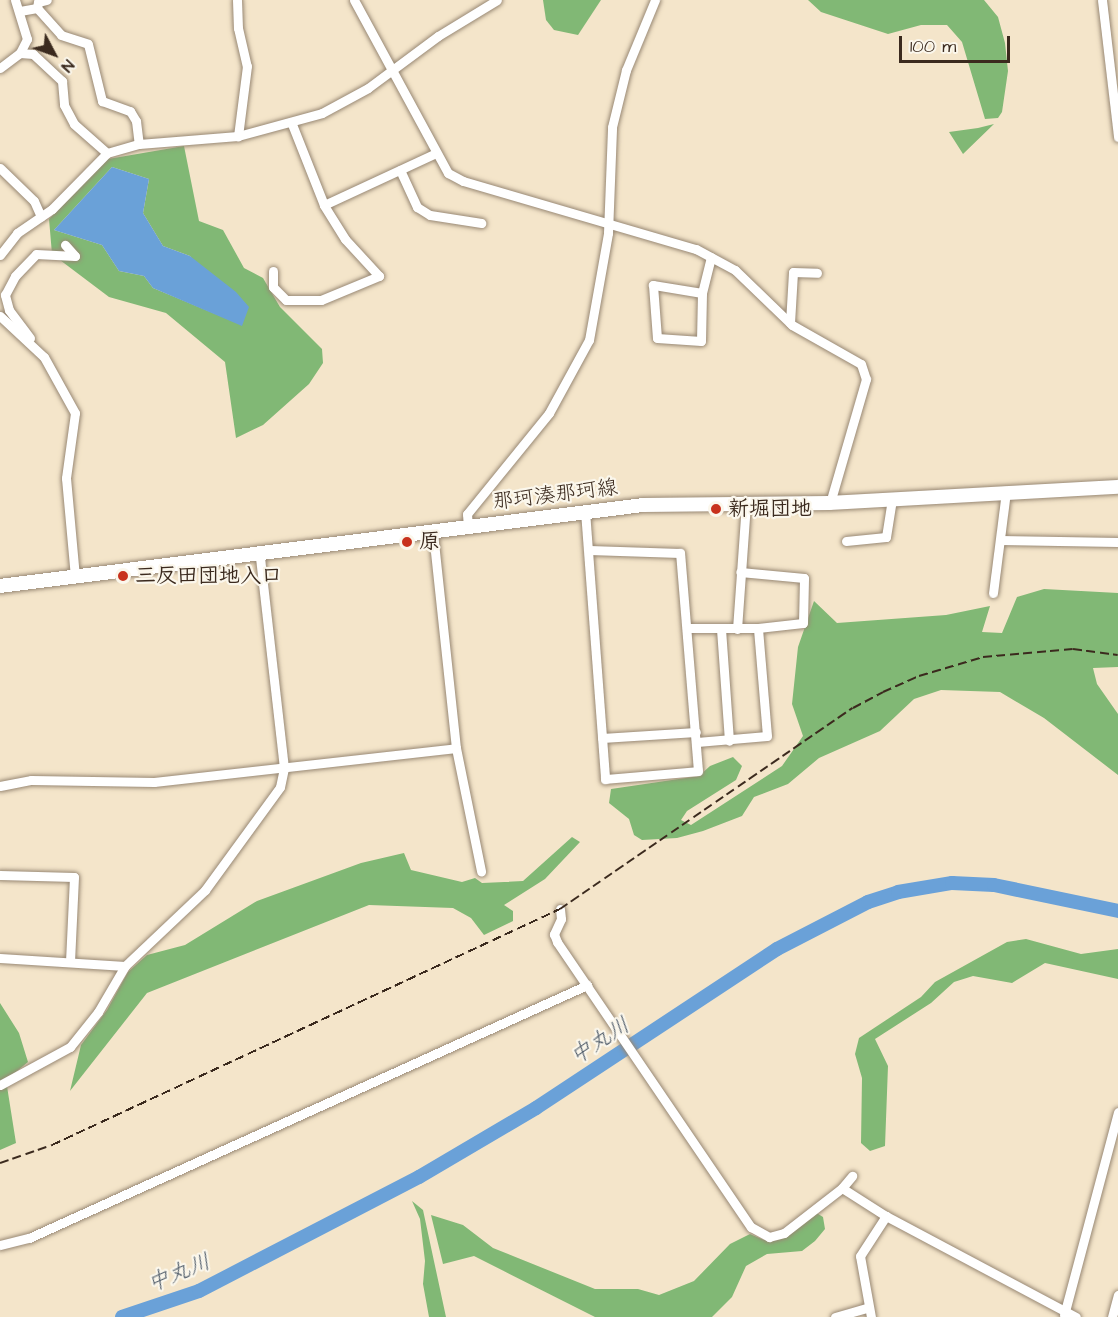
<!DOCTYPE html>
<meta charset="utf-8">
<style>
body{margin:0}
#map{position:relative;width:1118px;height:1317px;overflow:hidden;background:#f4e5ca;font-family:"Architects Daughter","Klee One",sans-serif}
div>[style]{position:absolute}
.forest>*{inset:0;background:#81b875}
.water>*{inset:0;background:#6aa1d8}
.river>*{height:14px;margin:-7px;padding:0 7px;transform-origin:7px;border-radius:7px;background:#6aa1d8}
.roads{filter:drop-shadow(0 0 2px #988874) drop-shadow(0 0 2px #988874)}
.street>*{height:9px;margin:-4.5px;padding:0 4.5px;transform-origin:4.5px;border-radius:4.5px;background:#fff}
.primary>*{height:14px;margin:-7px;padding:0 7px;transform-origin:7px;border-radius:7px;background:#fff}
.rail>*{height:2px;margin-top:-1px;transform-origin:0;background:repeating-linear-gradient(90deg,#3b2a1e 0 9px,transparent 0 13.5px)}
.dots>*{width:16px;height:16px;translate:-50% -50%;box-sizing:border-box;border:3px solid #fbf7ec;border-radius:50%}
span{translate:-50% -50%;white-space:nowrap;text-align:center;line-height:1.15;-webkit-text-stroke:4.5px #fbf7ec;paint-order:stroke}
.street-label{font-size:21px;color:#3b2a1e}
.poi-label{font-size:21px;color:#3b2a1e;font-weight:700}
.left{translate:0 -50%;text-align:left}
.water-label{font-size:22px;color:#4e5a68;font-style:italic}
.north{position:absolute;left:24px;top:24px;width:60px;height:60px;-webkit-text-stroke:4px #fbf7ec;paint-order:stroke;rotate:131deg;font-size:16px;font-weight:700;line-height:24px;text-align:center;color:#3b2a1e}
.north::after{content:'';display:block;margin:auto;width:21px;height:27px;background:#3b2a1e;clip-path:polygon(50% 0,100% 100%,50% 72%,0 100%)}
.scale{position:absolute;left:899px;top:36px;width:111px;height:27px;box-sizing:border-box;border:3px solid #3b2a1e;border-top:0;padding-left:8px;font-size:18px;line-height:21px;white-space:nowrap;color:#3b2a1e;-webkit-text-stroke:4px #fbf7ec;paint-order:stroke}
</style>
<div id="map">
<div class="forest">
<i style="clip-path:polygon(543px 0,601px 0,578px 35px,554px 30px,546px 20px)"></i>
<i style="clip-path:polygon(808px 0,984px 0,998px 17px,1005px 43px,1008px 71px,1002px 112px,998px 118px,985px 119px,962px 42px,947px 25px,921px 25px,888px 34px,821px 12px)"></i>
<i style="clip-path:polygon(994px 124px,963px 154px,949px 132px,978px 128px)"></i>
<i style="clip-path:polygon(evenodd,184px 146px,199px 221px,223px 230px,244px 268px,263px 278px,280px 307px,322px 349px,323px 363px,309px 384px,263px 425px,236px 438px,225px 362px,166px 313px,109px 297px,52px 254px,49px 219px,108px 159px,184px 146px,112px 167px,149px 179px,143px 213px,163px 246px,190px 256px,242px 325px,153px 288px,144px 276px,119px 271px,102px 245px,54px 230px,112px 167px)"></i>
<i style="clip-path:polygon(1044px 589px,1118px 593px,1118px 667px,1093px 668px,1097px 684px,1118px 714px,1118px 775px,1044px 718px,1000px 692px,941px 690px,914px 699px,880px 731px,819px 758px,788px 784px,754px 797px,742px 816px,703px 831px,677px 838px,642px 840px,634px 835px,629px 819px,609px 803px,611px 789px,699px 776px,710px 766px,733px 757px,742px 766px,736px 780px,687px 811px,681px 820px,691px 825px,782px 766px,803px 736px,792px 704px,798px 647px,814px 601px,837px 623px,946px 615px,990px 606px,982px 632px,1002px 633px,1017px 597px)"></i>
<i style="clip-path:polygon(572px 837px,580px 842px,545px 879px,504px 905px,513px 911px,513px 921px,484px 935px,471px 918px,453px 908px,369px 905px,147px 993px,70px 1091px,81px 1045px,107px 1010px,128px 972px,147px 955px,185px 945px,257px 901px,361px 863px,404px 853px,411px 870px,462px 882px,475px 878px,482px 883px,523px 881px)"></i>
<i style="clip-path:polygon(1026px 939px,1081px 954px,1118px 949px,1118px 979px,1045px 963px,1012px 983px,973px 976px,954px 982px,931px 1003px,875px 1039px,888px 1066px,885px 1146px,870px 1151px,861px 1143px,862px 1078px,855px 1054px,859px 1038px,921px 997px,935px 982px,1007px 942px)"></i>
<i style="clip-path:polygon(0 1003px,19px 1033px,28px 1062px,6px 1080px,16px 1143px,0 1150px)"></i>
<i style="clip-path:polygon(412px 1201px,423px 1210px,446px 1317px,429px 1317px,423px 1284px,425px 1261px,420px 1219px)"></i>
<i style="clip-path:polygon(815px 1212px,823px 1217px,825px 1229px,815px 1241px,802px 1251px,767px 1254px,746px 1266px,732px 1297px,712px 1317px,595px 1317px,474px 1256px,443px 1264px,431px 1215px,463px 1225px,493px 1248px,595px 1289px,638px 1289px,659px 1295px,694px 1281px,730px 1244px,750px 1234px,764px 1240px,779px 1239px)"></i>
</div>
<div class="water">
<i style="clip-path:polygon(112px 167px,149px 179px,143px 213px,163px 246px,190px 256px,236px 292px,249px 307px,242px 326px,153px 288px,144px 276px,119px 271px,102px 245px,54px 230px)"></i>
</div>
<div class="river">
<i style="left:122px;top:1317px;width:81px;rotate:-18.7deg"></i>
<i style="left:199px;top:1291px;width:248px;rotate:-27.4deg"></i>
<i style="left:419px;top:1177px;width:136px;rotate:-30.5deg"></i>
<i style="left:536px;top:1108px;width:289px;rotate:-33.4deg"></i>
<i style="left:777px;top:949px;width:102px;rotate:-27.3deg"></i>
<i style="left:868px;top:902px;width:32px;rotate:-18deg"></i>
<i style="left:898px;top:892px;width:55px;rotate:-9.5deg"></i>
<i style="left:952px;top:883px;width:42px;rotate:2.7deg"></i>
<i style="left:994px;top:885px;width:127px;rotate:11.8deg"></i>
</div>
<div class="roads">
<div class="street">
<i style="left:15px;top:0;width:41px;rotate:72.9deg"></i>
<i style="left:27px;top:39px;width:16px;rotate:117deg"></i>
<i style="left:237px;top:0;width:28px;rotate:88deg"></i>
<i style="left:238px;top:28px;width:39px;rotate:77deg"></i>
<i style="left:247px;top:66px;width:71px;rotate:97.3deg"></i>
<i style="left:354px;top:0;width:197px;rotate:61.5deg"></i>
<i style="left:448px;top:173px;width:17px;rotate:28deg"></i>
<i style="left:463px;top:181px;width:243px;rotate:16.3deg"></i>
<i style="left:696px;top:249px;width:44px;rotate:28.3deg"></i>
<i style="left:735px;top:270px;width:79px;rotate:44deg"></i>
<i style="left:792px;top:325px;width:79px;rotate:29.5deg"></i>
<i style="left:861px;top:364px;width:16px;rotate:72deg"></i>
<i style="left:866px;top:379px;width:129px;rotate:106.2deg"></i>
<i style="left:1102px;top:0;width:138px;rotate:83.3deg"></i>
<i style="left:37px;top:8px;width:6px;rotate:-81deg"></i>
<i style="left:38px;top:2px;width:9px;rotate:-13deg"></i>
<i style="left:20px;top:11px;width:17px;rotate:-10deg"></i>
<i style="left:37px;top:8px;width:36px;rotate:48deg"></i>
<i style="left:61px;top:35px;width:28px;rotate:18deg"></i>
<i style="left:88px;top:44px;width:59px;rotate:76.2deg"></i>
<i style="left:102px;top:101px;width:30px;rotate:20deg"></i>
<i style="left:130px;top:111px;width:12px;rotate:59deg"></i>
<i style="left:136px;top:121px;width:23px;rotate:83deg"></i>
<i style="left:0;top:68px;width:25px;rotate:-37deg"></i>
<i style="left:20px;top:53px;width:13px;rotate:4deg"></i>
<i style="left:33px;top:54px;width:40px;rotate:43deg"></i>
<i style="left:62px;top:81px;width:24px;rotate:85deg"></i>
<i style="left:64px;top:105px;width:21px;rotate:62deg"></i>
<i style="left:74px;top:124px;width:44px;rotate:41.3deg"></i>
<i style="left:0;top:168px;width:47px;rotate:44.1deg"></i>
<i style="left:34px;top:201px;width:17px;rotate:66deg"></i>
<i style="left:400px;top:170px;width:41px;rotate:65.3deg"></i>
<i style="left:417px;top:207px;width:15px;rotate:32deg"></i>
<i style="left:430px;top:215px;width:52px;rotate:8.9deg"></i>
<i style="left:324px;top:205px;width:123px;rotate:-24.9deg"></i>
<i style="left:0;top:255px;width:28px;rotate:-52deg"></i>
<i style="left:17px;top:233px;width:42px;rotate:-34.4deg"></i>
<i style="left:52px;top:209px;width:78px;rotate:-45.5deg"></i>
<i style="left:107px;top:153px;width:33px;rotate:-16deg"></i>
<i style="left:139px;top:144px;width:99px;rotate:-4.6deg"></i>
<i style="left:238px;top:136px;width:87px;rotate:-15.3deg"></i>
<i style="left:322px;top:113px;width:52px;rotate:-28.5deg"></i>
<i style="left:368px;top:88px;width:87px;rotate:-36.6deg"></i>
<i style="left:438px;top:36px;width:69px;rotate:-31.4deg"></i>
<i style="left:273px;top:271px;width:16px;rotate:90deg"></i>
<i style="left:273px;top:287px;width:18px;rotate:45deg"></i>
<i style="left:286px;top:300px;width:35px"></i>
<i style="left:321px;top:300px;width:63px;rotate:-22.5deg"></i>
<i style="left:379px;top:276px;width:50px;rotate:-132.6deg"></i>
<i style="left:345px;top:239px;width:40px;rotate:-122deg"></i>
<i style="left:324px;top:205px;width:87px;rotate:-111.6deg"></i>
<i style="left:702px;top:293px;width:50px;rotate:-170.7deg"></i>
<i style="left:653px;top:285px;width:53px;rotate:85.7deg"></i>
<i style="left:657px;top:338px;width:44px;rotate:3.9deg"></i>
<i style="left:701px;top:341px;width:48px;rotate:-88.8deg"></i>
<i style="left:702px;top:293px;width:37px;rotate:-76deg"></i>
<i style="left:0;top:316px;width:60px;rotate:43deg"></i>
<i style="left:44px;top:357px;width:64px;rotate:61deg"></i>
<i style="left:75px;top:413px;width:66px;rotate:97.9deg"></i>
<i style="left:66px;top:478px;width:99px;rotate:84.8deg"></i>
<i style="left:790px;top:323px;width:51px;rotate:-86.6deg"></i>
<i style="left:793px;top:272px;width:24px;rotate:2deg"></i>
<i style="left:30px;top:338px;width:35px;rotate:-127deg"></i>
<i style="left:9px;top:310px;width:16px;rotate:-105deg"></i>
<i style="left:5px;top:295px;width:21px;rotate:-62deg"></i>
<i style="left:15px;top:276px;width:30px;rotate:-46deg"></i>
<i style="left:36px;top:254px;width:39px;rotate:3deg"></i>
<i style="left:75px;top:256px;width:15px;rotate:-132deg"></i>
<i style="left:585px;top:511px;width:269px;rotate:85.7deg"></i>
<i style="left:605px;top:779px;width:93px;rotate:-4.9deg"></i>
<i style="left:698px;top:771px;width:219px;rotate:-94.7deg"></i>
<i style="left:680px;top:553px;width:91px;rotate:-178.1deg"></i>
<i style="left:468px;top:528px;width:14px;rotate:-94deg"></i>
<i style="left:467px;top:514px;width:130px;rotate:-50.9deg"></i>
<i style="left:549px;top:413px;width:83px;rotate:-61.3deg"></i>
<i style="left:589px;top:340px;width:109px;rotate:-79.9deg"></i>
<i style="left:608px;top:233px;width:106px;rotate:-87.8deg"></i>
<i style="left:612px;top:127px;width:59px;rotate:-76.2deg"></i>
<i style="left:626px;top:70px;width:76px;rotate:-67.5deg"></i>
<i style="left:433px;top:533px;width:216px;rotate:83.9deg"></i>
<i style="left:456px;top:748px;width:126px;rotate:78.5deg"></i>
<i style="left:1000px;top:540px;width:118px;rotate:1deg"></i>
<i style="left:846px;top:541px;width:40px;rotate:-5.7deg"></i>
<i style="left:886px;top:537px;width:38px;rotate:-81deg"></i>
<i style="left:993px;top:593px;width:103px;rotate:-82.7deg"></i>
<i style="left:687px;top:628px;width:71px"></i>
<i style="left:758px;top:628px;width:45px;rotate:-6.3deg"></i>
<i style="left:803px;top:623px;width:45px;rotate:-88.7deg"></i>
<i style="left:804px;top:578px;width:64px;rotate:-174.6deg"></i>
<i style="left:721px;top:629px;width:112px;rotate:85.9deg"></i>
<i style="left:737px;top:629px;width:127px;rotate:-85.9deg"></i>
<i style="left:602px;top:738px;width:94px;rotate:-3.7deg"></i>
<i style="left:697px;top:742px;width:70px;rotate:-4.9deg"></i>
<i style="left:767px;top:736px;width:108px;rotate:-94.8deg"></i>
<i style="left:0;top:786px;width:32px;rotate:-11deg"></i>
<i style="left:31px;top:780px;width:123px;rotate:0.9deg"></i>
<i style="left:154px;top:782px;width:304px;rotate:-6.4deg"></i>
<i style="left:0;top:875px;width:74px;rotate:1.5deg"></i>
<i style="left:74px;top:877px;width:84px;rotate:92.7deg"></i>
<i style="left:560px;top:909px;width:10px;rotate:84deg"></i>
<i style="left:561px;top:919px;width:17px;rotate:115deg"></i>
<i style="left:554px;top:934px;width:9px;rotate:69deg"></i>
<i style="left:557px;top:942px;width:345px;rotate:55.8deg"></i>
<i style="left:751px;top:1227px;width:21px;rotate:29deg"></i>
<i style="left:769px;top:1237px;width:16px;rotate:-15deg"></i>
<i style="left:784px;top:1233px;width:73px;rotate:-37.8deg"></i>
<i style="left:842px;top:1188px;width:16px;rotate:-50deg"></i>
<i style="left:0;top:958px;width:125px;rotate:3.7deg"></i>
<i style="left:0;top:1085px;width:80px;rotate:-28.5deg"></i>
<i style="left:70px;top:1047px;width:45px;rotate:-51.3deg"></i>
<i style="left:98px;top:1012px;width:53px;rotate:-59.6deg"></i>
<i style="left:125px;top:966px;width:110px;rotate:-43.5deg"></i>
<i style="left:205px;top:890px;width:127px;rotate:-53.9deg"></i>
<i style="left:280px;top:787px;width:19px;rotate:-78deg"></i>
<i style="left:284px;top:768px;width:213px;rotate:-96.5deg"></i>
<i style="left:842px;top:1188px;width:52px;rotate:32.5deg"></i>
<i style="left:886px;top:1216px;width:215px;rotate:28deg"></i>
<i style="left:0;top:1245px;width:30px;rotate:-14deg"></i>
<i style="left:29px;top:1238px;width:613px;rotate:-24.39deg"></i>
<i style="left:1064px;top:1315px;width:210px;rotate:-75.1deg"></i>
<i style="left:835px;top:1317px;width:35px;rotate:-16deg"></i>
<i style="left:871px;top:1317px;width:62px;rotate:-100.2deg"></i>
<i style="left:860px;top:1256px;width:48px;rotate:-57deg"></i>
<i style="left:1112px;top:1317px;width:23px;rotate:-75deg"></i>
</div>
<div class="primary">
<i style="left:0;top:586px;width:648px;rotate:-7.18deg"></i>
<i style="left:643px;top:505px;width:186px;rotate:-0.6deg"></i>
<i style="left:829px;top:503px;width:289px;rotate:-3.2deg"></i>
</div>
</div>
<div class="rail">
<i style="left:0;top:1163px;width:55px;rotate:-19.1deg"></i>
<i style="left:52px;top:1145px;width:560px;rotate:-24.92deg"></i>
<i style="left:560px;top:909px;width:355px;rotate:-34.5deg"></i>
<i style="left:853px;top:708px;width:34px;rotate:-28deg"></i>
<i style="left:883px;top:692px;width:39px;rotate:-24deg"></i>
<i style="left:919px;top:676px;width:67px;rotate:-16.5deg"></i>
<i style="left:983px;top:657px;width:90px;rotate:-5.1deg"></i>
<i style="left:1073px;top:649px;width:45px;rotate:7.6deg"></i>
</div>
<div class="dots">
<i style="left:716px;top:509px;background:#c8321e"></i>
<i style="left:407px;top:542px;background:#c8321e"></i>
<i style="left:123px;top:576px;background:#c8321e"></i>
</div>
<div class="street-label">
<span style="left:555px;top:495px;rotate:-7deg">那珂湊那珂線</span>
</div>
<div class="poi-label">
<span class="left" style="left:728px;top:509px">新堀団地</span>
<span class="left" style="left:419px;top:542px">原</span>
<span class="left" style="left:135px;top:576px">三反田団地入口</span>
</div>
<div class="water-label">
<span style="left:600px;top:1041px;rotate:-33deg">中丸川</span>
<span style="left:179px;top:1273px;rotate:-22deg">中丸川</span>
</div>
<div class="north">N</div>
<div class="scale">100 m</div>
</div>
